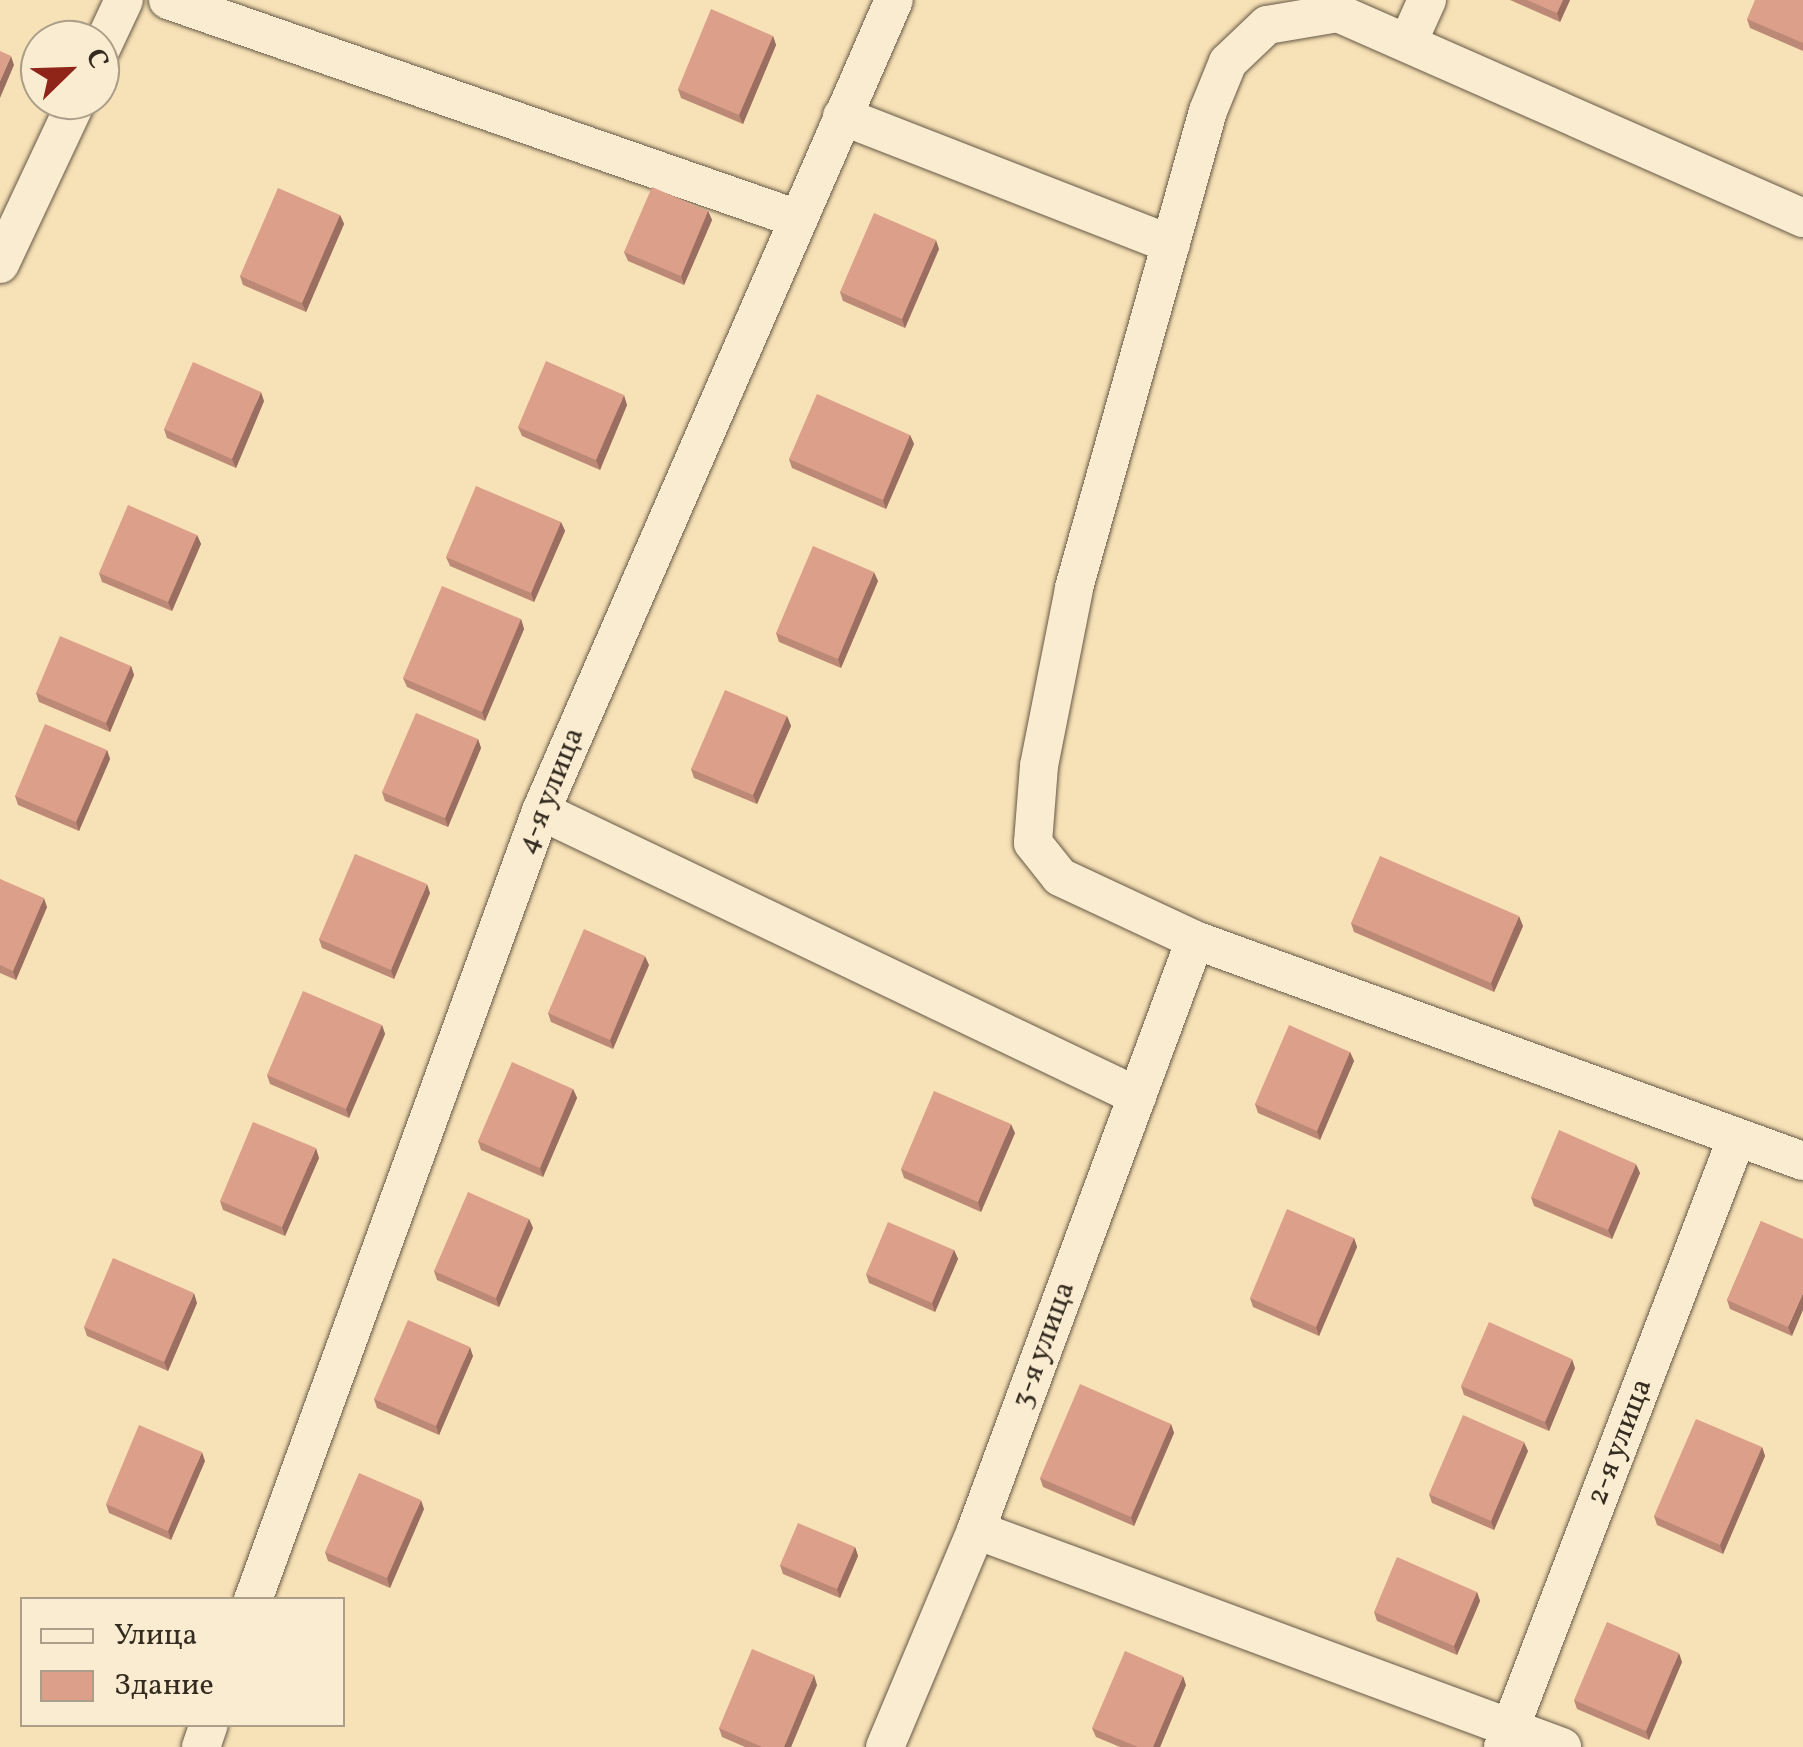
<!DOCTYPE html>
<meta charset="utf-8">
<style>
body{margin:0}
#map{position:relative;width:1803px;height:1747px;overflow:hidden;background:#f7e1b6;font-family:Vollkorn,serif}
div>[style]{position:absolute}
.roads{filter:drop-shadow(0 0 2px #665946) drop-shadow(0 0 2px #665946)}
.minor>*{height:38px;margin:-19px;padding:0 19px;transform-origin:19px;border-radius:19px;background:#faecd0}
.wall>*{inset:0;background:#bd8977}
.shaded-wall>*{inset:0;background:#9a6f61}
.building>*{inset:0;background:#dc9f8a}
span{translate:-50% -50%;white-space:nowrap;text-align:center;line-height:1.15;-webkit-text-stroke:8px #faecd0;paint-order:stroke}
.street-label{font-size:30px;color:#352c21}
.legend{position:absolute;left:20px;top:1597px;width:325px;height:130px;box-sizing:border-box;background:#faecd0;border:2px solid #ab9f8a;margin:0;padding:12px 18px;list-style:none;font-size:30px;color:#352c21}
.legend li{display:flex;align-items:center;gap:20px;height:50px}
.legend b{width:50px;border:2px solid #ab9f8a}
.north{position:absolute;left:20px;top:20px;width:100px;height:100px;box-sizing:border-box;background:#faecd0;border:2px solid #ab9f8a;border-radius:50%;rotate:67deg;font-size:28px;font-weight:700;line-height:40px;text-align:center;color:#352c21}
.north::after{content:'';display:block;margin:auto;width:35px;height:45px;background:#8f2418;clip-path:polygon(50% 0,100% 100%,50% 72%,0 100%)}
</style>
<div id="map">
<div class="roads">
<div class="minor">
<i style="left:168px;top:0;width:667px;rotate:19.17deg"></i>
<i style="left:1409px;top:40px;width:44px;rotate:-65.8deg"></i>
<i style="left:100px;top:51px;width:56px;rotate:-64.8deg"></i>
<i style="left:842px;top:116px;width:353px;rotate:21.3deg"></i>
<i style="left:1803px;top:218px;width:508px;rotate:-156.21deg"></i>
<i style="left:1338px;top:13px;width:72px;rotate:170.4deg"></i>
<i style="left:1267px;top:25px;width:54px;rotate:136.5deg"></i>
<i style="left:1228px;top:62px;width:53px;rotate:112.2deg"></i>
<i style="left:1208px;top:111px;width:496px;rotate:105.7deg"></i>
<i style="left:1074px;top:589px;width:180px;rotate:101.2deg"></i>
<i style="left:1039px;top:766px;width:77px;rotate:94.5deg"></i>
<i style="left:1033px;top:843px;width:43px;rotate:51.5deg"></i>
<i style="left:1060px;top:877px;width:149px;rotate:25deg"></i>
<i style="left:1195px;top:940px;width:647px;rotate:19.98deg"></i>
<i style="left:0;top:264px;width:181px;rotate:-64.8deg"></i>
<i style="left:541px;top:811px;width:661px;rotate:25.56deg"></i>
<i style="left:976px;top:1530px;width:625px;rotate:20.32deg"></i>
<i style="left:253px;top:1600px;width:840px;rotate:-69.95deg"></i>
<i style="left:541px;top:811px;width:884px;rotate:-66.48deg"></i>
<i style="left:201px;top:1747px;width:24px;rotate:-71deg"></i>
<i style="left:885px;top:1747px;width:235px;rotate:-67.2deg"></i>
<i style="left:976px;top:1530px;width:629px;rotate:-69.64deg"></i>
<i style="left:1503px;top:1747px;width:653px;rotate:-69.01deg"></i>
</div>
</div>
<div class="wall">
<i style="clip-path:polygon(1510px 0,1570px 0,1560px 22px)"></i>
<i style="clip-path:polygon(1803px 0,1803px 51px,1750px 28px,1747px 19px)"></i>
<i style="clip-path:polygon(773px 36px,776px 45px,743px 124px,681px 98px,678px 89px)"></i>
<i style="clip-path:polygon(708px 211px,712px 220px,684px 285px,628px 261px,624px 252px)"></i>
<i style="clip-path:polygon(340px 215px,344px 224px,306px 312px,243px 285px,240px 276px)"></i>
<i style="clip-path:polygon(939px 249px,905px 328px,843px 301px,840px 292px)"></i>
<i style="clip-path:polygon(264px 401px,236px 468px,167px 438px,164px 429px)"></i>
<i style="clip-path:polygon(627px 405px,600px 470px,522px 436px,518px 427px)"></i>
<i style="clip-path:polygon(910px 435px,914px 444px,886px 509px,792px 468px,789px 459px)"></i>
<i style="clip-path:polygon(561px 522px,565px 531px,534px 602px,450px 566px,446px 557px)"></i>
<i style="clip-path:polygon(197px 535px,201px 544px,172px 611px,102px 582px,99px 573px)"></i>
<i style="clip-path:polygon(878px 581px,841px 668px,779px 642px,776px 633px)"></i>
<i style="clip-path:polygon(521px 619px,524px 629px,485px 721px,407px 687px,403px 678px)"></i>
<i style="clip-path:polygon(131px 666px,134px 675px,110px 732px,39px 702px,36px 693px)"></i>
<i style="clip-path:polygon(787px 716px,791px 726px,757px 804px,694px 778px,691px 769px)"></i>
<i style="clip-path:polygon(478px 739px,481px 748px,448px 827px,385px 801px,382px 792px)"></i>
<i style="clip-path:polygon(107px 750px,110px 759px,79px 831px,18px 805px,15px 796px)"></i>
<i style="clip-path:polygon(0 879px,47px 907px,16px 980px,0 973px)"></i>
<i style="clip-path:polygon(430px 893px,394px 979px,322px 948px,319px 939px)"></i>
<i style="clip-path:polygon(1351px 923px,1523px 926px,1494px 992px,1354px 932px)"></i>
<i style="clip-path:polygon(649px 965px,613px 1049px,551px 1022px,548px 1013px)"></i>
<i style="clip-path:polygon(382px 1025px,385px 1034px,349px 1118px,270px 1084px,267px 1075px)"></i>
<i style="clip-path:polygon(1350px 1052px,1354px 1061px,1320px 1140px,1258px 1113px,1255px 1104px)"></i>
<i style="clip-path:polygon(573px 1089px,577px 1098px,543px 1177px,481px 1150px,478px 1141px)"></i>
<i style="clip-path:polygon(1015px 1133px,981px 1212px,904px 1178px,901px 1169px)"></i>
<i style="clip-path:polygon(319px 1158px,285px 1236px,223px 1210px,220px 1201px)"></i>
<i style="clip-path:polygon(1640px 1173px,1612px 1239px,1534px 1206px,1531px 1197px)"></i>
<i style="clip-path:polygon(529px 1219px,533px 1228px,499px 1307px,437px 1280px,434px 1271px)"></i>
<i style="clip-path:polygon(1761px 1221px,1792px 1336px,1730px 1309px,1727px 1300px)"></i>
<i style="clip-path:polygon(1354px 1238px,1357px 1247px,1319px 1336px,1253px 1307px,1250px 1298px)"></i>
<i style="clip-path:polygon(954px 1250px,958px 1259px,935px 1312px,869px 1283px,866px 1274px)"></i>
<i style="clip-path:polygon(197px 1303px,168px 1371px,87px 1336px,84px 1327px)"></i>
<i style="clip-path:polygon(473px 1356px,439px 1435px,377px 1408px,374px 1399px)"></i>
<i style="clip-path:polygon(1575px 1368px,1549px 1431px,1464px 1395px,1461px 1386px)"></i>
<i style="clip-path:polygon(1171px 1424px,1174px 1433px,1134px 1526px,1043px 1487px,1040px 1478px)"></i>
<i style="clip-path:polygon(1762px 1447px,1765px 1456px,1723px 1554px,1657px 1525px,1654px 1516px)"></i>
<i style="clip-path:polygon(1528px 1451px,1494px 1530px,1432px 1503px,1429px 1494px)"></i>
<i style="clip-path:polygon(205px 1461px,171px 1540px,109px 1513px,106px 1504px)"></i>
<i style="clip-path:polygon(424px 1509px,390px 1588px,328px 1561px,325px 1552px)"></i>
<i style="clip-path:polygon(855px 1547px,858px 1556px,840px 1598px,783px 1574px,780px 1565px)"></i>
<i style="clip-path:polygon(1477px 1592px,1480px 1601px,1457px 1655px,1377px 1621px,1374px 1612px)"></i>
<i style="clip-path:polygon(1682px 1662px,1649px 1740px,1577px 1709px,1574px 1700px)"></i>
<i style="clip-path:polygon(817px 1685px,791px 1747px,745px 1747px,722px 1737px,719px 1728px)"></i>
<i style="clip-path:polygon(1186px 1685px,1160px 1747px,1120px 1747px,1096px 1737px,1092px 1728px)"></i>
</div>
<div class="shaded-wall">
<i style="clip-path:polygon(1563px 0,1570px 0,1560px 22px,1557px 13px)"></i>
<i style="clip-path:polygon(773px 36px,776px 45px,743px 124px,739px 115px)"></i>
<i style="clip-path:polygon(11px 56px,14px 65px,0 98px,0 81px)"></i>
<i style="clip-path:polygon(708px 211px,712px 220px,684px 285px,681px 276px)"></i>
<i style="clip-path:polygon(340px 215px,344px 224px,306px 312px,302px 303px)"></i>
<i style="clip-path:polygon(936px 240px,939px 249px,905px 328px,902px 319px)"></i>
<i style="clip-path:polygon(261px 392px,264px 401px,236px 468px,232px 459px)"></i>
<i style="clip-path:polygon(624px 395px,627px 405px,600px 470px,596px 460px)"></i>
<i style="clip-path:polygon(910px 435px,914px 444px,886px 509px,883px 500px)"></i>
<i style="clip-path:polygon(561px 522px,565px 531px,534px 602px,531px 593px)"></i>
<i style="clip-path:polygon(197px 535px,201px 544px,172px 611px,168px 602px)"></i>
<i style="clip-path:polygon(874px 572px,878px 581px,841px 668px,838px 659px)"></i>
<i style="clip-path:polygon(521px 619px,524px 629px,485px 721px,482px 712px)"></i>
<i style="clip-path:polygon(131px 666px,134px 675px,110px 732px,106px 723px)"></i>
<i style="clip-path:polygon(787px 716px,791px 726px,757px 804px,753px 795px)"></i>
<i style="clip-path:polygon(478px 739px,481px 748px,448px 827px,445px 818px)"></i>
<i style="clip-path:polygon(107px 750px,110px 759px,79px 831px,76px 822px)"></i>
<i style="clip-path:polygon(427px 884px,430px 893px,394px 979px,391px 970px)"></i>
<i style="clip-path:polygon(44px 898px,47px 907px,16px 980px,13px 971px)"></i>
<i style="clip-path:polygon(1519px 916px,1523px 926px,1494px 992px,1491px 983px)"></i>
<i style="clip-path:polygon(645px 956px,649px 965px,613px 1049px,610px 1040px)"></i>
<i style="clip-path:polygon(382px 1025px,385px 1034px,349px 1118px,346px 1109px)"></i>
<i style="clip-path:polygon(1350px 1052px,1354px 1061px,1320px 1140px,1317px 1131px)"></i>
<i style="clip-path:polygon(573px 1089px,577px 1098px,543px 1177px,540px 1168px)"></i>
<i style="clip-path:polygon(1011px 1124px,1015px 1133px,981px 1212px,978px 1202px)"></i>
<i style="clip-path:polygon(316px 1148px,319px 1158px,285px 1236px,282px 1227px)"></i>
<i style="clip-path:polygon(1636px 1164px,1640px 1173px,1612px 1239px,1608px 1230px)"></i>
<i style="clip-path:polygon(529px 1219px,533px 1228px,499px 1307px,496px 1298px)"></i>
<i style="clip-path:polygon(1354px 1238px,1357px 1247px,1319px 1336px,1316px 1327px)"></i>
<i style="clip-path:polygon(954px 1250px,958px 1259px,935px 1312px,932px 1303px)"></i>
<i style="clip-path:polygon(194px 1293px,197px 1303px,168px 1371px,164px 1362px)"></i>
<i style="clip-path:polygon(1803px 1293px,1803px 1310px,1792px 1336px,1788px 1327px)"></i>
<i style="clip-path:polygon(470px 1347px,473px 1356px,439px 1435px,436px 1426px)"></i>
<i style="clip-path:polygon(1572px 1359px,1575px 1368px,1549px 1431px,1545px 1422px)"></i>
<i style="clip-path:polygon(1171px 1424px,1174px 1433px,1134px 1526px,1131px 1517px)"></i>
<i style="clip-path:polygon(1524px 1442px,1528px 1451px,1494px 1530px,1491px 1521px)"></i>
<i style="clip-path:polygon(1762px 1447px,1765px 1456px,1723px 1554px,1720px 1545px)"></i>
<i style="clip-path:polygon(202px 1452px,205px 1461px,171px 1540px,168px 1531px)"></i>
<i style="clip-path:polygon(421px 1500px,424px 1509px,390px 1588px,387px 1578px)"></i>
<i style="clip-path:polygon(855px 1547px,858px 1556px,840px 1598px,837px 1589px)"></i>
<i style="clip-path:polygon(1477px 1592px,1480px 1601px,1457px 1655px,1454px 1646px)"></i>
<i style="clip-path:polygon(1679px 1653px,1682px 1662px,1649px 1740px,1646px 1731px)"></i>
<i style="clip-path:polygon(814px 1675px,817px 1685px,791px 1747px,784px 1747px)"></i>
<i style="clip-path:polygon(1183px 1676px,1186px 1685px,1160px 1747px,1153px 1747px)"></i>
</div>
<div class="building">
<i style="clip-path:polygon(1527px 0,1563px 0,1557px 13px)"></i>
<i style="clip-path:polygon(1755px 0,1803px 0,1803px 43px,1747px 19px)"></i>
<i style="clip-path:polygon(711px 9px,773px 36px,739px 115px,678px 89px)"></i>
<i style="clip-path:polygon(0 51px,11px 56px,0 81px)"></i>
<i style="clip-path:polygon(652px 187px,708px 211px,681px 276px,624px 252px)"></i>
<i style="clip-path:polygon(278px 188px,340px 215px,302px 303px,240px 276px)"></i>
<i style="clip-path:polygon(874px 213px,936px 240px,902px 319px,840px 292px)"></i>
<i style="clip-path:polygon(546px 361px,624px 395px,596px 460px,518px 427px)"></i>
<i style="clip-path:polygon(193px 362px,261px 392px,232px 459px,164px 429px)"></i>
<i style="clip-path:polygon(817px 394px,910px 435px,883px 500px,789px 459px)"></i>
<i style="clip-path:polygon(476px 486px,561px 522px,531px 593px,446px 557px)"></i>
<i style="clip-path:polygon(128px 505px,197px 535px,168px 602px,99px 573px)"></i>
<i style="clip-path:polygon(813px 546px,874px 572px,838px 659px,776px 633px)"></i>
<i style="clip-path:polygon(442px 586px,521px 619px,482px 712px,403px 678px)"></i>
<i style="clip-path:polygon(60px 636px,131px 666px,106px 723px,36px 693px)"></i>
<i style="clip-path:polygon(725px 690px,787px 716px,753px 795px,691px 769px)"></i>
<i style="clip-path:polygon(416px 713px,478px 739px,445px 818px,382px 792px)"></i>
<i style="clip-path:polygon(45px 724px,107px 750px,76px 822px,15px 796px)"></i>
<i style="clip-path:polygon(355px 854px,427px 884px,391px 970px,319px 939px)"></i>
<i style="clip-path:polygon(1380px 856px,1519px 916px,1491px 983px,1351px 923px)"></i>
<i style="clip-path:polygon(0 879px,44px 898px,13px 971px,0 965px)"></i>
<i style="clip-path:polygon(584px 929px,645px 956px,610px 1040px,548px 1013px)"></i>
<i style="clip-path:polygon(303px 991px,382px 1025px,346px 1109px,267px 1075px)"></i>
<i style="clip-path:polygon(1289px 1025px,1350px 1052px,1317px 1131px,1255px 1104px)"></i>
<i style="clip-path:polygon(512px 1062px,573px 1089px,540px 1168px,478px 1141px)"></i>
<i style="clip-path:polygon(934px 1091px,1011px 1124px,978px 1202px,901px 1169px)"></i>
<i style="clip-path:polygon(253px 1122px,316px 1148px,282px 1227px,220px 1201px)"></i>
<i style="clip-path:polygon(1559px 1130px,1636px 1164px,1608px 1230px,1531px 1197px)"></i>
<i style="clip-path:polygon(468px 1192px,529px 1219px,496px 1298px,434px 1271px)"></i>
<i style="clip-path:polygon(1287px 1209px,1354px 1238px,1316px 1327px,1250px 1298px)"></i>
<i style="clip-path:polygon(1761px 1221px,1803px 1239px,1803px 1293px,1788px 1327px,1727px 1300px)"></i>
<i style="clip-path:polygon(888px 1222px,954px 1250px,932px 1303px,866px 1274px)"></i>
<i style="clip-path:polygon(113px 1258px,194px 1293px,164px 1362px,84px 1327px)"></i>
<i style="clip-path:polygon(408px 1320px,470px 1347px,436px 1426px,374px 1399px)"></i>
<i style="clip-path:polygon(1489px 1322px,1572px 1359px,1545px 1422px,1461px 1386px)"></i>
<i style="clip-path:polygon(1080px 1384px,1171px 1424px,1131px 1517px,1040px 1478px)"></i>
<i style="clip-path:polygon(1463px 1415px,1524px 1442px,1491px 1521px,1429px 1494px)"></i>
<i style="clip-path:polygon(1696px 1419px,1762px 1447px,1720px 1545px,1654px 1516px)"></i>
<i style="clip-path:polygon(139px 1425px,202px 1452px,168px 1531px,106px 1504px)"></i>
<i style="clip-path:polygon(359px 1473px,421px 1500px,387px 1578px,325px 1552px)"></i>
<i style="clip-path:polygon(798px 1523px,855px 1547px,837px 1589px,780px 1565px)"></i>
<i style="clip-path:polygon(1397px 1557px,1477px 1592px,1454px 1646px,1374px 1612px)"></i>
<i style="clip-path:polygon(1607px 1622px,1679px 1653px,1646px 1731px,1574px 1700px)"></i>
<i style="clip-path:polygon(752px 1649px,814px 1675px,784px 1747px,762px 1747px,719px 1728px)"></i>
<i style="clip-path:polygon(1125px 1651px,1183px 1676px,1153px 1747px,1138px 1747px,1092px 1728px)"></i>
</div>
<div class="street-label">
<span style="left:551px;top:791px;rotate:-68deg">4-я улица</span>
<span style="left:1044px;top:1345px;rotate:-70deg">3-я улица</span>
<span style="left:1620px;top:1442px;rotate:-69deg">2-я улица</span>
</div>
<ul class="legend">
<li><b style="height:12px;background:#faecd0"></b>Улица</li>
<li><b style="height:28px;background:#dc9f8a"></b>Здание</li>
</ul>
<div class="north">С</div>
</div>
